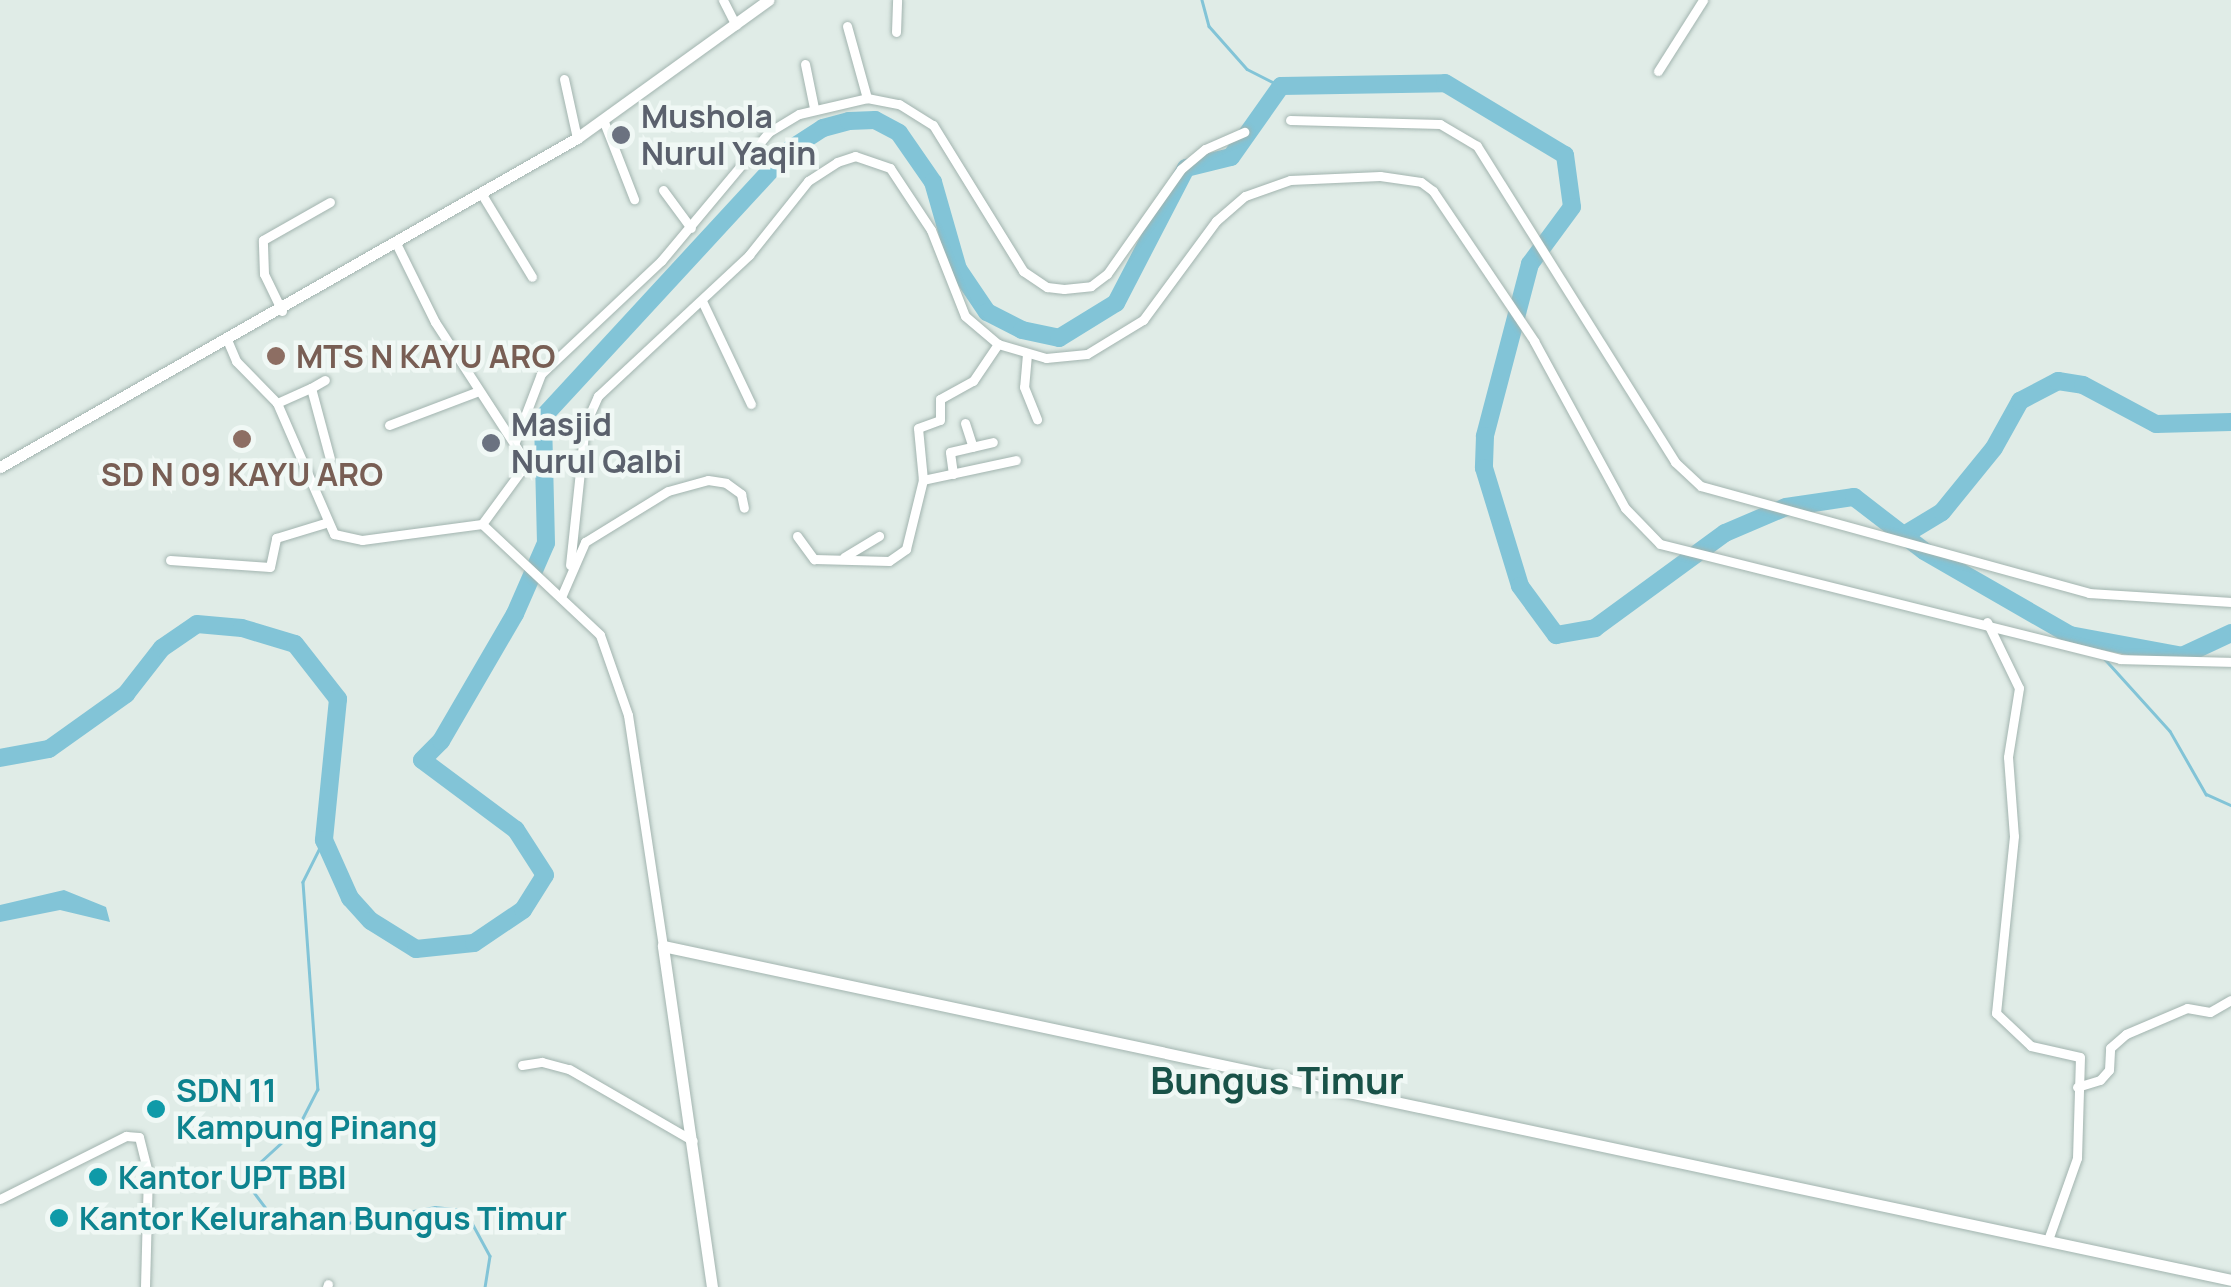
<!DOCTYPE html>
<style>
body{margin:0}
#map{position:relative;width:2231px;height:1287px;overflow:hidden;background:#e0ece7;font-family:Manrope,sans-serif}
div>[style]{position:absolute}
.water>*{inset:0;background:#82c4d7}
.stream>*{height:2.5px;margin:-1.25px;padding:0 1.25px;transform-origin:1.25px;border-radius:1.25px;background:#82c4d7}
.river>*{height:18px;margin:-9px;padding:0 9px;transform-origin:9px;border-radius:9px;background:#82c4d7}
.roads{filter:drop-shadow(0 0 2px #a2b4af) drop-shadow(0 0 2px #a2b4af)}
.street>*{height:9px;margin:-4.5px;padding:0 4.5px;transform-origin:4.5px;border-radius:4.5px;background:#fff}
.secondary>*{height:11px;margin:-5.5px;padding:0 5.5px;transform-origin:5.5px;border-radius:5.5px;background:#fff}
.dots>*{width:28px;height:28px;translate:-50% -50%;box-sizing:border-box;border:5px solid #f0f8f5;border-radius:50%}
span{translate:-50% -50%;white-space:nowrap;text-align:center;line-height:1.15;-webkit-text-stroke:9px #f0f8f5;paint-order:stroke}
.worship-label{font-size:32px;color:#5b616d;font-weight:700}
.left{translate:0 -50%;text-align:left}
.education-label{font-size:32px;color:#785e54;font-weight:700}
.culture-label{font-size:32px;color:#0d838f;font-weight:700}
.quarter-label{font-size:38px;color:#195248;font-weight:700}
</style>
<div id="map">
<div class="water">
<i style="clip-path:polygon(64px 890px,106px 907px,110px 922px,60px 910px,0 922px,0 905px)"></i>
</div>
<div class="stream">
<i style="left:1202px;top:0;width:27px;rotate:75deg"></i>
<i style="left:1209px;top:26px;width:57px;rotate:48.5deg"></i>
<i style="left:1247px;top:69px;width:38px;rotate:27deg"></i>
<i style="left:2085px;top:638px;width:15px;rotate:48deg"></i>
<i style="left:2104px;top:658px;width:98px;rotate:47.9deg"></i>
<i style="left:2170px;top:731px;width:73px;rotate:60.3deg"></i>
<i style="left:2206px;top:794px;width:27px;rotate:24deg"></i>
<i style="left:324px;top:840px;width:47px;rotate:116.6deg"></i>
<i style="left:303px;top:882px;width:208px;rotate:85.9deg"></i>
<i style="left:318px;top:1089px;width:44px;rotate:117.1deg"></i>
<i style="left:298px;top:1128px;width:50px;rotate:137.4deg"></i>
<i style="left:261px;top:1162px;width:30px;rotate:105deg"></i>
<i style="left:253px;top:1191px;width:34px;rotate:53deg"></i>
<i style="left:273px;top:1218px;width:34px;rotate:23deg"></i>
<i style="left:304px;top:1231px;width:133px;rotate:-10.4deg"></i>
<i style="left:435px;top:1207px;width:30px;rotate:6deg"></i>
<i style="left:465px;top:1210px;width:52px;rotate:61.5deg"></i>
<i style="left:490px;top:1256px;width:31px;rotate:99deg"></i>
</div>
<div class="river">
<i style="left:1904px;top:535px;width:44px;rotate:-31.2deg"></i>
<i style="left:1942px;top:512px;width:82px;rotate:-50.9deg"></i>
<i style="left:1994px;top:448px;width:54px;rotate:-61deg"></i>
<i style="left:2020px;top:401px;width:43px;rotate:-27.8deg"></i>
<i style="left:2058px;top:381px;width:25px;rotate:9deg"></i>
<i style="left:2083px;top:385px;width:83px;rotate:28.1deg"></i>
<i style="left:2156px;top:424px;width:75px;rotate:-1.5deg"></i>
<i style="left:0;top:758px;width:50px;rotate:-10.4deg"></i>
<i style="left:49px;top:749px;width:95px;rotate:-35.5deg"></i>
<i style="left:126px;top:694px;width:58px;rotate:-52deg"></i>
<i style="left:162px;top:648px;width:42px;rotate:-34.4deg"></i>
<i style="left:197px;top:624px;width:45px;rotate:5.1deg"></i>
<i style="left:242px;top:628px;width:55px;rotate:16.8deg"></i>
<i style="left:295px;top:644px;width:70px;rotate:52deg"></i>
<i style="left:338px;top:699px;width:142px;rotate:95.7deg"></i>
<i style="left:324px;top:840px;width:64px;rotate:65.9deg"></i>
<i style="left:350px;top:898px;width:31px;rotate:48deg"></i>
<i style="left:371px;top:921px;width:53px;rotate:31.9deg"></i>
<i style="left:416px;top:949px;width:58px;rotate:-5.9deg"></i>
<i style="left:474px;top:943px;width:59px;rotate:-34deg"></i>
<i style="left:523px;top:910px;width:41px;rotate:-57.8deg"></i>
<i style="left:545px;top:875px;width:54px;rotate:-122.8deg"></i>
<i style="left:516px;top:830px;width:117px;rotate:-143.3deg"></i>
<i style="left:422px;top:760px;width:27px;rotate:-45deg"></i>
<i style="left:441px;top:741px;width:147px;rotate:-59.8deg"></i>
<i style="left:515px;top:614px;width:77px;rotate:-66.4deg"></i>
<i style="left:546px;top:543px;width:126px;rotate:-91.4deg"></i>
<i style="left:543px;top:417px;width:363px;rotate:-47.3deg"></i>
<i style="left:789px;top:150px;width:40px;rotate:-32.9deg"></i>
<i style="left:823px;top:128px;width:27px;rotate:-15deg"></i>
<i style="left:849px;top:121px;width:26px;rotate:-2deg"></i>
<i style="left:875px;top:120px;width:27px;rotate:28deg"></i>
<i style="left:899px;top:133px;width:60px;rotate:55.2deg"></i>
<i style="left:933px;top:182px;width:91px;rotate:74deg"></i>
<i style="left:958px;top:269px;width:52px;rotate:56deg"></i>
<i style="left:987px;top:312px;width:39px;rotate:27deg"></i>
<i style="left:1022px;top:330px;width:38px;rotate:12deg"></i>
<i style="left:1059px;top:338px;width:67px;rotate:-31.6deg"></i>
<i style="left:1116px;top:303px;width:152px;rotate:-62.6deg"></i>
<i style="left:1186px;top:168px;width:46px;rotate:-13.7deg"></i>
<i style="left:1231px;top:157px;width:87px;rotate:-54.8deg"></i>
<i style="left:1281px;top:86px;width:164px;rotate:-1deg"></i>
<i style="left:1445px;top:83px;width:140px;rotate:31deg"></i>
<i style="left:1565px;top:155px;width:52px;rotate:82.3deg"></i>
<i style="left:1572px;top:207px;width:71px;rotate:126.4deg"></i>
<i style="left:1530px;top:264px;width:178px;rotate:104.7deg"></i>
<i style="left:1485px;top:436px;width:32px;rotate:92deg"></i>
<i style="left:1484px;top:468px;width:123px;rotate:73deg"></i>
<i style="left:1520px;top:586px;width:61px;rotate:53.7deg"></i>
<i style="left:1556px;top:635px;width:40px;rotate:-10deg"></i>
<i style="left:1595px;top:628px;width:161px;rotate:-36.2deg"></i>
<i style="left:1725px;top:533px;width:66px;rotate:-23.1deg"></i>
<i style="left:1786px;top:507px;width:69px;rotate:-8.4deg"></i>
<i style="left:1854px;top:497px;width:88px;rotate:37.6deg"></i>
<i style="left:1924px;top:551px;width:168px;rotate:29.9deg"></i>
<i style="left:2070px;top:635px;width:114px;rotate:10.6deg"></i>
<i style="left:2182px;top:656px;width:54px;rotate:-25.1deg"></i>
</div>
<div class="roads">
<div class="street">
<i style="left:723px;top:0;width:28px;rotate:63deg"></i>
<i style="left:847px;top:26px;width:75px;rotate:74.5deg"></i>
<i style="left:896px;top:32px;width:32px;rotate:-88deg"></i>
<i style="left:805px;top:64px;width:45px;rotate:78.4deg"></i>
<i style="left:1658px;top:71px;width:84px;rotate:-57.6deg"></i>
<i style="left:564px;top:79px;width:60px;rotate:77.6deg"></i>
<i style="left:1290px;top:120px;width:150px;rotate:1.5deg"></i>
<i style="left:1440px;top:124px;width:43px;rotate:30.7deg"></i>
<i style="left:1477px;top:146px;width:373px;rotate:57.9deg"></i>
<i style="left:1675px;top:462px;width:35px;rotate:43deg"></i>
<i style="left:1701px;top:486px;width:402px;rotate:15.4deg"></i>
<i style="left:2089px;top:593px;width:142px;rotate:3.6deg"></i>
<i style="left:604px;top:122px;width:83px;rotate:68.7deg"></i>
<i style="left:663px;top:190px;width:47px;rotate:53.6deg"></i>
<i style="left:481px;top:193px;width:98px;rotate:58.7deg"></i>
<i style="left:702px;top:301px;width:114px;rotate:64.6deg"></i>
<i style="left:282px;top:311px;width:41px;rotate:-115.9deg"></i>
<i style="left:264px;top:274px;width:34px;rotate:-92deg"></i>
<i style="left:263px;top:240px;width:77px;rotate:-29.6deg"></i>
<i style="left:228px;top:342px;width:21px;rotate:67deg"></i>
<i style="left:236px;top:361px;width:59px;rotate:45.7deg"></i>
<i style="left:277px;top:403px;width:143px;rotate:66.5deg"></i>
<i style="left:334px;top:534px;width:29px;rotate:12deg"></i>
<i style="left:362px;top:540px;width:121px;rotate:-7.6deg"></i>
<i style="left:482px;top:524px;width:64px;rotate:-53.8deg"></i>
<i style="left:520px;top:472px;width:16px;rotate:-83deg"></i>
<i style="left:522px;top:456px;width:160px;rotate:-123deg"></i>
<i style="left:435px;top:322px;width:86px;rotate:-116.3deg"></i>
<i style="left:1027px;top:354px;width:33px;rotate:95deg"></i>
<i style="left:1024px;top:387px;width:35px;rotate:68deg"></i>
<i style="left:311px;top:388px;width:16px;rotate:-30deg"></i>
<i style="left:277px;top:403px;width:37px;rotate:-24deg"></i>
<i style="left:311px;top:388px;width:73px;rotate:75deg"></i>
<i style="left:965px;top:423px;width:25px;rotate:72deg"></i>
<i style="left:389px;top:425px;width:96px;rotate:-20.7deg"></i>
<i style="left:515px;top:442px;width:73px;rotate:-69.1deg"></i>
<i style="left:541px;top:374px;width:165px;rotate:-43.3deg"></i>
<i style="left:661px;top:261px;width:168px;rotate:-50.1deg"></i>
<i style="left:769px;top:132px;width:35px;rotate:-31deg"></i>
<i style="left:799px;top:114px;width:70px;rotate:-13.2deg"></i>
<i style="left:867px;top:98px;width:33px;rotate:11deg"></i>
<i style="left:899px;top:104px;width:40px;rotate:32deg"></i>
<i style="left:933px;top:125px;width:172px;rotate:58.3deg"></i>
<i style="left:1023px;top:271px;width:29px;rotate:34deg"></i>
<i style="left:1047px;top:287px;width:17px;rotate:7deg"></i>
<i style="left:1064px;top:289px;width:27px;rotate:-6deg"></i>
<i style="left:1091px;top:286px;width:20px;rotate:-37deg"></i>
<i style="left:1107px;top:274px;width:128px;rotate:-54.8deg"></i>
<i style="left:1181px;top:169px;width:31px;rotate:-40deg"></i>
<i style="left:1205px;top:149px;width:43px;rotate:-23.6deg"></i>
<i style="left:953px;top:474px;width:22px;rotate:-98deg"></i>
<i style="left:950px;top:452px;width:44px;rotate:-13.1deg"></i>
<i style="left:923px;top:480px;width:52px;rotate:-95.5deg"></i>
<i style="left:918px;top:428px;width:23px;rotate:-20deg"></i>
<i style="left:940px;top:420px;width:21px;rotate:-90deg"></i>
<i style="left:940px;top:399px;width:38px;rotate:-29deg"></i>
<i style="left:973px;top:381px;width:45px;rotate:-56deg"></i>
<i style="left:482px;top:524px;width:162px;rotate:43.2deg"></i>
<i style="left:600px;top:635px;width:85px;rotate:70.7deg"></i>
<i style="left:628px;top:715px;width:234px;rotate:81.4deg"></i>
<i style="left:797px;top:536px;width:29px;rotate:54deg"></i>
<i style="left:814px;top:559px;width:75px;rotate:1.5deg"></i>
<i style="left:889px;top:561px;width:21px;rotate:-35deg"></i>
<i style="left:906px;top:549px;width:71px;rotate:-76.2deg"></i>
<i style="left:923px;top:480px;width:95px;rotate:-12.1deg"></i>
<i style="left:844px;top:557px;width:41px;rotate:-31deg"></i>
<i style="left:170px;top:560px;width:100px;rotate:4deg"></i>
<i style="left:270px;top:567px;width:30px;rotate:-78deg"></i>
<i style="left:276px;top:538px;width:51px;rotate:-17deg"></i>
<i style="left:570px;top:565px;width:141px;rotate:-83.9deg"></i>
<i style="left:585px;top:425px;width:32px;rotate:-66deg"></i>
<i style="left:598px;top:396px;width:207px;rotate:-43deg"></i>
<i style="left:749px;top:255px;width:95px;rotate:-51.4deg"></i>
<i style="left:808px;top:181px;width:35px;rotate:-33deg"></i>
<i style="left:837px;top:162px;width:19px;rotate:-18deg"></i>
<i style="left:855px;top:156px;width:37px;rotate:19deg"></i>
<i style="left:890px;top:168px;width:74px;rotate:56.5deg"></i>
<i style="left:931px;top:230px;width:92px;rotate:68.4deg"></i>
<i style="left:965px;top:316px;width:43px;rotate:40.3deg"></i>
<i style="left:998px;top:344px;width:50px;rotate:16.3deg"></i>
<i style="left:1046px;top:358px;width:41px;rotate:-5.6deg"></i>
<i style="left:1087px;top:354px;width:66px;rotate:-31.3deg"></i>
<i style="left:1143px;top:320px;width:123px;rotate:-53.6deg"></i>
<i style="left:1216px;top:221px;width:38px;rotate:-41deg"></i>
<i style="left:1245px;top:196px;width:48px;rotate:-19.6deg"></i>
<i style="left:1290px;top:180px;width:90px;rotate:-2.5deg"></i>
<i style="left:1380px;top:176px;width:41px;rotate:8.3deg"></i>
<i style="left:1421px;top:182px;width:15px;rotate:37deg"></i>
<i style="left:1433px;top:191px;width:181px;rotate:56deg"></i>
<i style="left:1534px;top:341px;width:190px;rotate:61.4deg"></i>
<i style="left:1625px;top:508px;width:50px;rotate:45.8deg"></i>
<i style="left:1660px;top:544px;width:474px;rotate:14deg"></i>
<i style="left:2120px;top:659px;width:111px;rotate:1.5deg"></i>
<i style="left:562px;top:595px;width:58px;rotate:-66.5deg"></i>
<i style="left:585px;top:542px;width:97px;rotate:-31.6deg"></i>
<i style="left:668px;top:491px;width:41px;rotate:-15.4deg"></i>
<i style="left:708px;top:480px;width:18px;rotate:9deg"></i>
<i style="left:726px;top:483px;width:19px;rotate:36deg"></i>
<i style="left:741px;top:494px;width:14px;rotate:78deg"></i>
<i style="left:1987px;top:622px;width:73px;rotate:64.1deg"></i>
<i style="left:2019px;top:688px;width:70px;rotate:99.1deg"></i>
<i style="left:2008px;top:757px;width:79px;rotate:85.7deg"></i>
<i style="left:2014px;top:836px;width:178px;rotate:95.8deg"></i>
<i style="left:1996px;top:1013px;width:48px;rotate:43.3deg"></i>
<i style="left:2031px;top:1046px;width:50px;rotate:12.7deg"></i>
<i style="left:2080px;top:1057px;width:101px;rotate:91.7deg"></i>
<i style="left:2077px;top:1158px;width:87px;rotate:109.5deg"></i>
<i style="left:522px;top:1065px;width:20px;rotate:-9deg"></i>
<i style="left:542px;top:1062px;width:28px;rotate:15deg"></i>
<i style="left:569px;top:1069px;width:143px;rotate:30.1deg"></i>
<i style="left:2077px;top:1087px;width:24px;rotate:-17deg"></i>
<i style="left:2100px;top:1080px;width:13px;rotate:-48deg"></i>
<i style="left:2109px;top:1070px;width:22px;rotate:-87deg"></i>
<i style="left:2110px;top:1048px;width:21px;rotate:-41deg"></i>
<i style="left:2126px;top:1034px;width:66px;rotate:-23.1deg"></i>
<i style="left:2187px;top:1008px;width:23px;rotate:10deg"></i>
<i style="left:2210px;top:1012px;width:24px;rotate:-30deg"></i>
<i style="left:0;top:1199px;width:141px;rotate:-26.6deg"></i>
<i style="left:126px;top:1136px;width:13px;rotate:4deg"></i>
<i style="left:139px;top:1137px;width:36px;rotate:76deg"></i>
<i style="left:148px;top:1172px;width:115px;rotate:91.5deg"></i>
<i style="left:327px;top:1287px;width:3px;rotate:-72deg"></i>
</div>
<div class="secondary">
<i style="left:0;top:467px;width:664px;rotate:-29.69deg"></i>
<i style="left:577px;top:138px;width:236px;rotate:-35.8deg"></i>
<i style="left:712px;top:1287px;width:345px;rotate:-98.2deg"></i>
<i style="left:663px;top:946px;width:1603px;rotate:12.02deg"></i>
</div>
</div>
<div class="dots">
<i style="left:621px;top:135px;background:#6b7280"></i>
<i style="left:276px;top:356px;background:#8d6e63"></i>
<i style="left:242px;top:439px;background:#8d6e63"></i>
<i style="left:491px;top:443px;background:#6b7280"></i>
<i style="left:156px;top:1109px;background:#0f9aa8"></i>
<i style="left:98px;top:1177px;background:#0f9aa8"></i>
<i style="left:59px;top:1218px;background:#0f9aa8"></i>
</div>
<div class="worship-label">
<span class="left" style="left:641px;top:135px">Mushola<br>Nurul Yaqin</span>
<span class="left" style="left:511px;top:443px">Masjid<br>Nurul Qalbi</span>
</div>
<div class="education-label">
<span class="left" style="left:296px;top:356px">MTS N KAYU ARO</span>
<span style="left:242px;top:474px">SD N 09 KAYU ARO</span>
</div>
<div class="culture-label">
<span class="left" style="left:176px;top:1109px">SDN 11<br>Kampung Pinang</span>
<span class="left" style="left:118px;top:1177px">Kantor UPT BBI</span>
<span class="left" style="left:79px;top:1218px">Kantor Kelurahan Bungus Timur</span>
</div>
<div class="quarter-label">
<span style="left:1277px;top:1080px">Bungus Timur</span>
</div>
</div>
